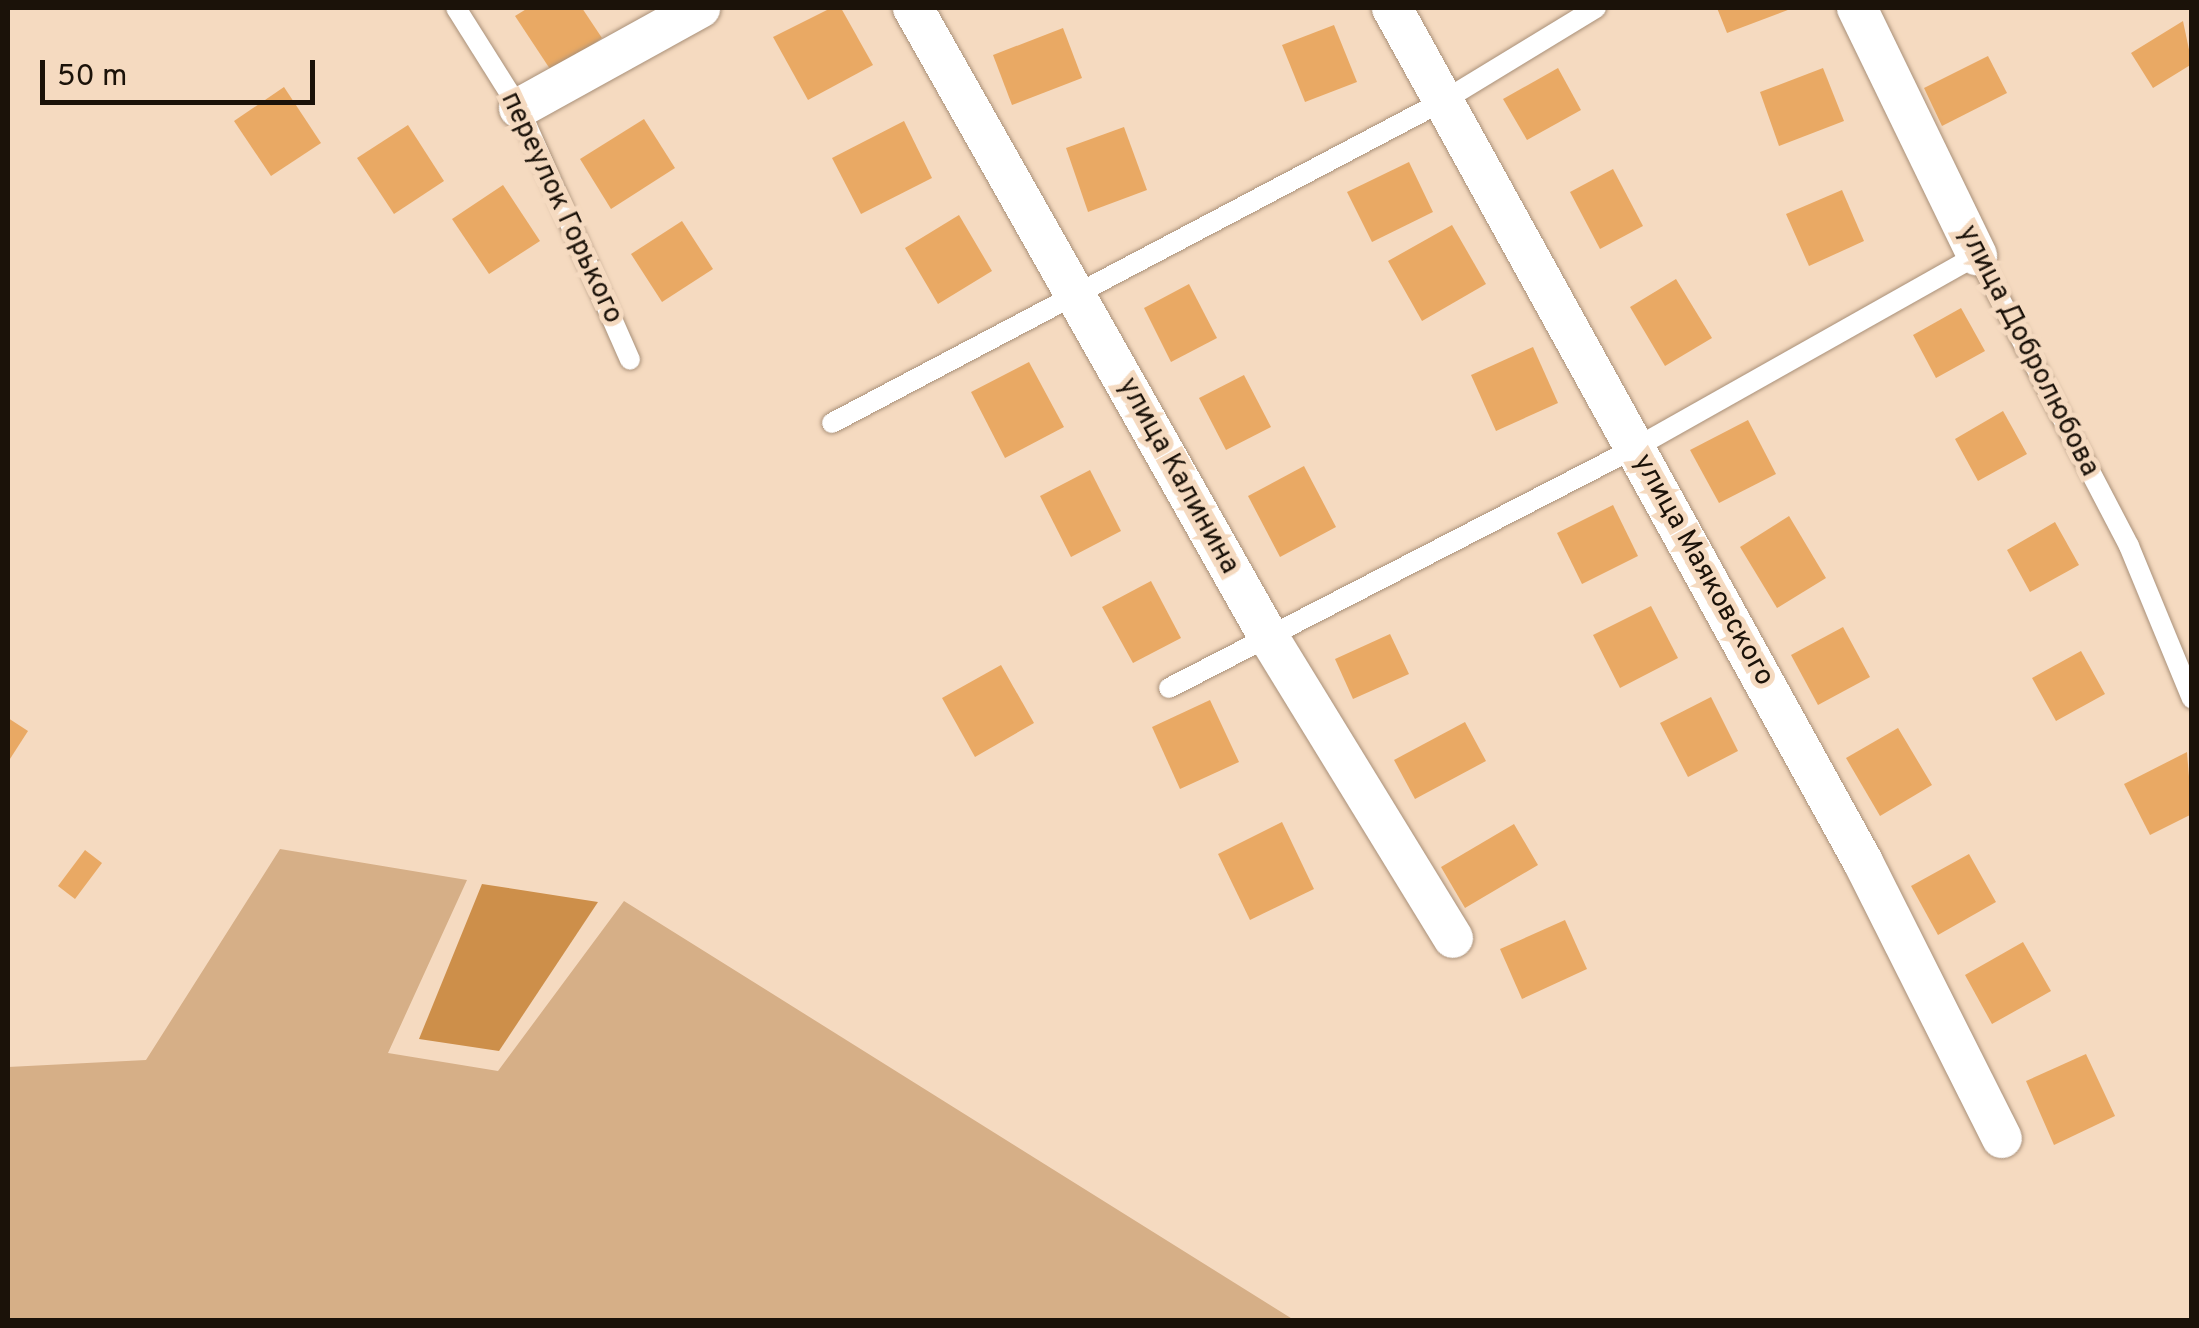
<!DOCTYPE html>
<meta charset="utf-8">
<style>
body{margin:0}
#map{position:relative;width:2199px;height:1328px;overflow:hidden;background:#f5dac0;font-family:Overpass,sans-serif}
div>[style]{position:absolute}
.green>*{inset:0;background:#d6af87}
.forest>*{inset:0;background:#cd8f4a}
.building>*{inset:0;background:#e9a964}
.roads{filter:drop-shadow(0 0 2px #a99078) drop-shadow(0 0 2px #a99078)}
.service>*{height:20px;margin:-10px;padding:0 10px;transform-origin:10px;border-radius:10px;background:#fff}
.minor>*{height:40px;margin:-20px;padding:0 20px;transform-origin:20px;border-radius:20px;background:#fff}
span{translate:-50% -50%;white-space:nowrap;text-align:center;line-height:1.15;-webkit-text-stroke:10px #f5dac0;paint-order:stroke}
.street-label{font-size:28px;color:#1b1209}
.frame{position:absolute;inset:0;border:10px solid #1b1209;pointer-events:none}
.scale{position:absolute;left:40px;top:60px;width:275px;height:45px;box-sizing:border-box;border:5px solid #1b1209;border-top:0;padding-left:12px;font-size:30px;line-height:35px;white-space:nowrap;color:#1b1209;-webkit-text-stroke:8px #f5dac0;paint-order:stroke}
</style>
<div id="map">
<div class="green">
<i style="clip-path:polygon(280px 849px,467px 880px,388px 1053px,498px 1071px,624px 901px,1294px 1320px,8px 1320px,8px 1067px,146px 1060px)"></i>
</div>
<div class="forest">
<i style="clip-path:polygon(482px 884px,598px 902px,499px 1051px,419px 1039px)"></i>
</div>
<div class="building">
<i style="clip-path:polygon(528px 8px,582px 8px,602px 38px,552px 72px,515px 16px)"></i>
<i style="clip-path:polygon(831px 8px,841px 8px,873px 65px,808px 100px,773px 37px)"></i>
<i style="clip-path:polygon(1717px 8px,1793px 8px,1727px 33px)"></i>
<i style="clip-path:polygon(2183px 21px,2192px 64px,2153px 88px,2131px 53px)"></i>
<i style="clip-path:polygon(1334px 25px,1357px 82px,1305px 102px,1282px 45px)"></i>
<i style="clip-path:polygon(1063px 28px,1082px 78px,1012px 105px,993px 55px)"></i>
<i style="clip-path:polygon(1988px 56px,2007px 93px,1942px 126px,1924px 88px)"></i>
<i style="clip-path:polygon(1558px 68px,1581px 110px,1527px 140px,1503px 99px)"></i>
<i style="clip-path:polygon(1823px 68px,1844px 121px,1779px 146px,1760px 92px)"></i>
<i style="clip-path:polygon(284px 87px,321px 143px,271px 176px,234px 121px)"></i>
<i style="clip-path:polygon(644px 119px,675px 168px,611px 209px,580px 159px)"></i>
<i style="clip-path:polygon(904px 121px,932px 178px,861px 214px,832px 158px)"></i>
<i style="clip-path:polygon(408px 125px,444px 181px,394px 214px,357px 158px)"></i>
<i style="clip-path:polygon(1124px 127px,1147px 190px,1088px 212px,1066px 148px)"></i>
<i style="clip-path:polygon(1409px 162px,1433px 212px,1372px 242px,1347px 192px)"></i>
<i style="clip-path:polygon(1613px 169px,1643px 226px,1600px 249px,1570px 192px)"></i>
<i style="clip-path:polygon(503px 185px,540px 241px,489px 274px,452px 219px)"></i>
<i style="clip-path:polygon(1842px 190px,1864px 241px,1809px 266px,1786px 214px)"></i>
<i style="clip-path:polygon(959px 215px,992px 271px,938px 304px,905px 248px)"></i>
<i style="clip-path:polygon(682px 221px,713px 269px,662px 302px,631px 254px)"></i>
<i style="clip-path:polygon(1452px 225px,1486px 284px,1422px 321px,1388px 261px)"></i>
<i style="clip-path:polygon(1676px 279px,1712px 338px,1665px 366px,1630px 307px)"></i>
<i style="clip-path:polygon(1189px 284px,1217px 338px,1171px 362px,1144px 308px)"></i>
<i style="clip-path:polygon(1961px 308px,1985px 351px,1936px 378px,1913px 335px)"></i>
<i style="clip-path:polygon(1533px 347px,1558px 403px,1496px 431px,1471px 375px)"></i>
<i style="clip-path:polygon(1029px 362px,1064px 427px,1005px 458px,971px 392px)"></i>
<i style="clip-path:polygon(1244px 375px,1271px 427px,1226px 450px,1199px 398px)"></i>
<i style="clip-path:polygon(2003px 411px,2027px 454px,1978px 481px,1955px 439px)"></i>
<i style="clip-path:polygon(1748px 420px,1776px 474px,1719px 503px,1690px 450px)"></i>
<i style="clip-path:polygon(1304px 466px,1336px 527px,1280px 557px,1248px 496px)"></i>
<i style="clip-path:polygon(1090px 470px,1121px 531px,1071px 557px,1040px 496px)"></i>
<i style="clip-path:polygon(1613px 505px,1638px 556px,1582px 584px,1557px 533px)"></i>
<i style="clip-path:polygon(1789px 516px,1826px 578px,1777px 608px,1740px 547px)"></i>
<i style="clip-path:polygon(2055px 522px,2079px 565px,2030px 592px,2007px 550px)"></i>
<i style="clip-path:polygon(1151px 581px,1181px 638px,1133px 663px,1102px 607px)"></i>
<i style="clip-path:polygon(1651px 606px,1678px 658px,1620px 688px,1593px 635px)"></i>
<i style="clip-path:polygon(1843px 627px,1870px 677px,1818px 705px,1791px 655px)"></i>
<i style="clip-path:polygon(1390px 634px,1409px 674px,1353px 699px,1335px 659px)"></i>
<i style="clip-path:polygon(2081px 651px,2105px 694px,2056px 721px,2032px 678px)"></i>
<i style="clip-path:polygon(1001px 665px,1034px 723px,975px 757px,942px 698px)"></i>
<i style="clip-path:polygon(1711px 697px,1738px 751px,1688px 777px,1660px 723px)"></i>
<i style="clip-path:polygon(1210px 700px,1239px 762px,1180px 789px,1152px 727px)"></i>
<i style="clip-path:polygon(8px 718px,28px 731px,8px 762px)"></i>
<i style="clip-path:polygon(1465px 722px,1486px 761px,1415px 799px,1394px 760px)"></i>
<i style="clip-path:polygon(1898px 728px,1932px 785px,1880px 816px,1846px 758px)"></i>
<i style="clip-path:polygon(2187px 752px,2192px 814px,2150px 835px,2124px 784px)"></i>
<i style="clip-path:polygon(1282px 822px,1314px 889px,1250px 920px,1218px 854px)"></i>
<i style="clip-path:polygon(1514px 824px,1538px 865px,1465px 908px,1441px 867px)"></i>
<i style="clip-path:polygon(85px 850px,102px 863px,75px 899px,58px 886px)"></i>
<i style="clip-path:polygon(1969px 854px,1996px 902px,1938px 935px,1911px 886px)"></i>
<i style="clip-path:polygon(1565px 920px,1587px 969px,1522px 999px,1500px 949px)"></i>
<i style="clip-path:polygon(2023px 942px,2051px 991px,1992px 1024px,1965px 975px)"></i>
<i style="clip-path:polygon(2086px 1054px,2115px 1116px,2054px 1145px,2026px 1081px)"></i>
</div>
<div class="roads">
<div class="service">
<i style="left:456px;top:8px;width:118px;rotate:57.8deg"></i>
<i style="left:519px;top:108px;width:275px;rotate:66.2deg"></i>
<i style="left:832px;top:423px;width:691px;rotate:-27.79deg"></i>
<i style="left:1443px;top:101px;width:179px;rotate:-31.3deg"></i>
<i style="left:1169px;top:688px;width:524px;rotate:-27.25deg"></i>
<i style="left:1635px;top:448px;width:393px;rotate:-29.4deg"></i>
<i style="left:1977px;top:255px;width:328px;rotate:62.4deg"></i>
<i style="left:2129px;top:546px;width:165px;rotate:67.6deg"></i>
</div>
<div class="minor">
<i style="left:913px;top:8px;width:721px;rotate:60.52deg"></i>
<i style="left:1268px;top:636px;width:354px;rotate:58.5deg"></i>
<i style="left:1392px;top:8px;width:975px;rotate:61.12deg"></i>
<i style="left:1863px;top:862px;width:309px;rotate:63.3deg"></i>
<i style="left:1857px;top:8px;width:275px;rotate:64.1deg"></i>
<i style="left:519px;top:108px;width:207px;rotate:-28.9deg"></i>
</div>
</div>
<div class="street-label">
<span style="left:561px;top:208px;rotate:65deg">переулок Горького</span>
<span style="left:2028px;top:351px;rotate:63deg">улица Добролюбова</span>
<span style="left:1178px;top:476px;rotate:61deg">улица Калинина</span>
<span style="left:1703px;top:570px;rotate:61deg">улица Маяковского</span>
</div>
<div class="frame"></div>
<div class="scale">50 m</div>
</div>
